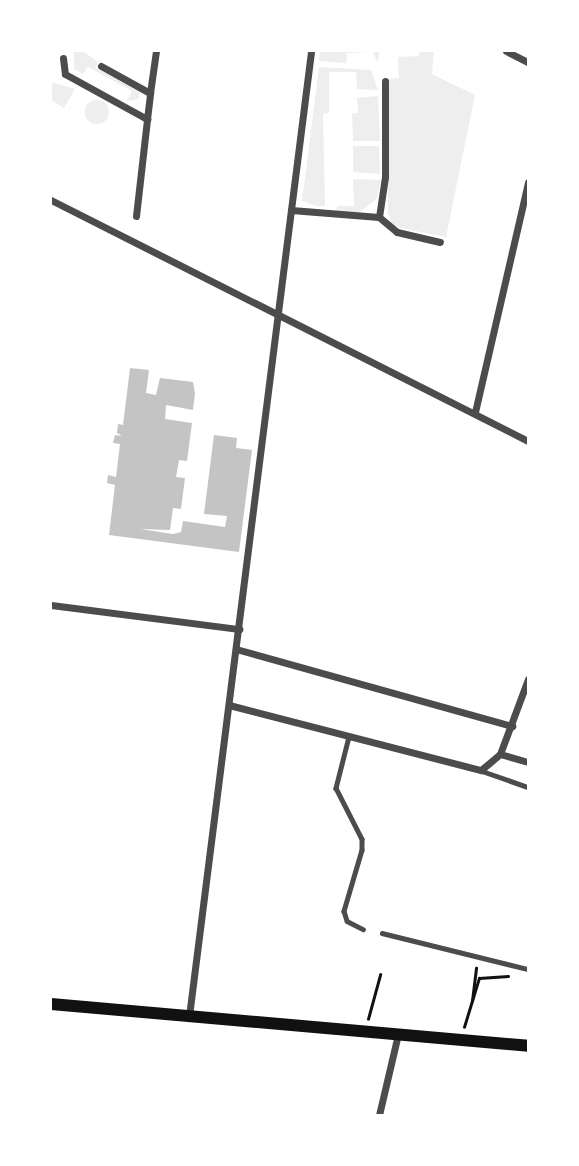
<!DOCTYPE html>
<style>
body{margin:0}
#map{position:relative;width:579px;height:1166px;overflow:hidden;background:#fff;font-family:"DejaVu Sans",sans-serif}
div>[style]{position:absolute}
.green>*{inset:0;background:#eee}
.round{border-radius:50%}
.building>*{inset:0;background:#c4c4c4}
.path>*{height:2.5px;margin:-1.25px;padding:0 1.25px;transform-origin:1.25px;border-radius:1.25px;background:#111}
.service>*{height:4.5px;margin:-2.25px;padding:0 2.25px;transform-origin:2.25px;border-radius:2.25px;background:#4c4c4c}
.minor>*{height:7px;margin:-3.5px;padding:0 3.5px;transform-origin:3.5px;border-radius:3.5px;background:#4c4c4c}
.secondary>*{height:12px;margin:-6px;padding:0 6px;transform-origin:6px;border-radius:6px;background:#111}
span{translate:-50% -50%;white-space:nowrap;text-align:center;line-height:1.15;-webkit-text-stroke:7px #fff;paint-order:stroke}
.frame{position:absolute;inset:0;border:52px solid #fff;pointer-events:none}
</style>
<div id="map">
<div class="green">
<i style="clip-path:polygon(74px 51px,83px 51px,98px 62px,95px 68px,140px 91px,139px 99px,127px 101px,132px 91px,88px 67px,83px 74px,74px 69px)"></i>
<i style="clip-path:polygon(320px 51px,379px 51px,379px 57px,377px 62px,373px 52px,347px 53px,346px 63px,319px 61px)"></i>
<i style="clip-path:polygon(419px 51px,434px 51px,432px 74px,475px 95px,446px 237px,400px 228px,391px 223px,388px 213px,387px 79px,399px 78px,398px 57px,419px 56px)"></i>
<i style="clip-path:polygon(319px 67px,371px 70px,378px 90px,357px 89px,356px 72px,329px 72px,329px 113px,323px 114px,325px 206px,316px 206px,302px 201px)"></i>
<i style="clip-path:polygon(51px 82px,75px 89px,64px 108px,51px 100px)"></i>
<i style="clip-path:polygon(378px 96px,380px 141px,353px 141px,352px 113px,358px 113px,357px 98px)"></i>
<i class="round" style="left:85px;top:100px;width:24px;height:24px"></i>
<i style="clip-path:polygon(353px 146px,379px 146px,380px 174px,353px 172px)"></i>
<i style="clip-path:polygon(353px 179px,381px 180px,377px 198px,359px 213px,336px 212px,337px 206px,354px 206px)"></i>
</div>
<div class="building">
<i style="clip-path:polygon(130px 368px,149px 370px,146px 393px,156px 395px,160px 378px,193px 382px,195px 393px,193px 410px,166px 405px,165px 419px,192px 423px,187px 461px,179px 460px,176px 477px,185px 478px,181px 509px,173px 508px,170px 530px,140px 529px,173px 534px,181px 532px,183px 521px,225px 527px,227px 516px,204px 514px,214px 435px,237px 438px,236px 448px,252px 450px,239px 552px,109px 535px,115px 485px,107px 483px,108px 475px,116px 477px,120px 444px,113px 443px,115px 435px,122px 436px,117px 433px,118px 424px,123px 425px)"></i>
</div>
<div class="path">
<i style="left:472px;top:1001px;width:33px;rotate:-83deg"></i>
<i style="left:368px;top:1019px;width:46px;rotate:-74.7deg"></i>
<i style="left:464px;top:1027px;width:51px;rotate:-73deg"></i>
<i style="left:479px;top:978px;width:29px;rotate:-4deg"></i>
</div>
<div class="service">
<i style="left:349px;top:737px;width:53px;rotate:104.3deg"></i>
<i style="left:336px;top:788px;width:57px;rotate:63deg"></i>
<i style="left:362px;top:839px;width:11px;rotate:90deg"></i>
<i style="left:362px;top:850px;width:64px;rotate:106.4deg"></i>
<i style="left:344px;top:911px;width:10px;rotate:73deg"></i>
<i style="left:347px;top:921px;width:18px;rotate:27deg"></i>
<i style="left:482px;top:771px;width:49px;rotate:19.2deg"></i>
<i style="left:382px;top:933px;width:150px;rotate:13.9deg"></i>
</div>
<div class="minor">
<i style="left:506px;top:51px;width:25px;rotate:27deg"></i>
<i style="left:63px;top:58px;width:16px;rotate:83deg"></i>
<i style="left:65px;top:74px;width:94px;rotate:28.8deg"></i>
<i style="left:147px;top:119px;width:26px;rotate:-83deg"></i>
<i style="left:101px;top:66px;width:56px;rotate:28.9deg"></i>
<i style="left:150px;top:93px;width:42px;rotate:-81.9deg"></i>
<i style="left:51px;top:200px;width:534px;rotate:26.8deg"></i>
<i style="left:291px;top:210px;width:88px;rotate:4.5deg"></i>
<i style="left:379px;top:217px;width:40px;rotate:-81.5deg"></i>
<i style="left:385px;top:177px;width:96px;rotate:-90deg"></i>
<i style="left:136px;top:216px;width:98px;rotate:-83.5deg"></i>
<i style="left:379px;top:217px;width:23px;rotate:40deg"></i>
<i style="left:397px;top:232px;width:44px;rotate:13.1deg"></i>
<i style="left:475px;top:412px;width:236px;rotate:-77deg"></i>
<i style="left:51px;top:605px;width:190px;rotate:7.3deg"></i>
<i style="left:236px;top:649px;width:287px;rotate:15.6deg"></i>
<i style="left:229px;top:705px;width:260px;rotate:14.5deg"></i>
<i style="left:481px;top:770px;width:25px;rotate:-40deg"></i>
<i style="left:500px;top:754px;width:80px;rotate:-69.5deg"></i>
<i style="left:500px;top:754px;width:29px;rotate:16deg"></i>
<i style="left:189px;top:1016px;width:973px;rotate:-82.79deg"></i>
<i style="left:379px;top:1115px;width:83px;rotate:-76.8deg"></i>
</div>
<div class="secondary">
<i style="left:51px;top:1004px;width:479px;rotate:5deg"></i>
</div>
<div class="frame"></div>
</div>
